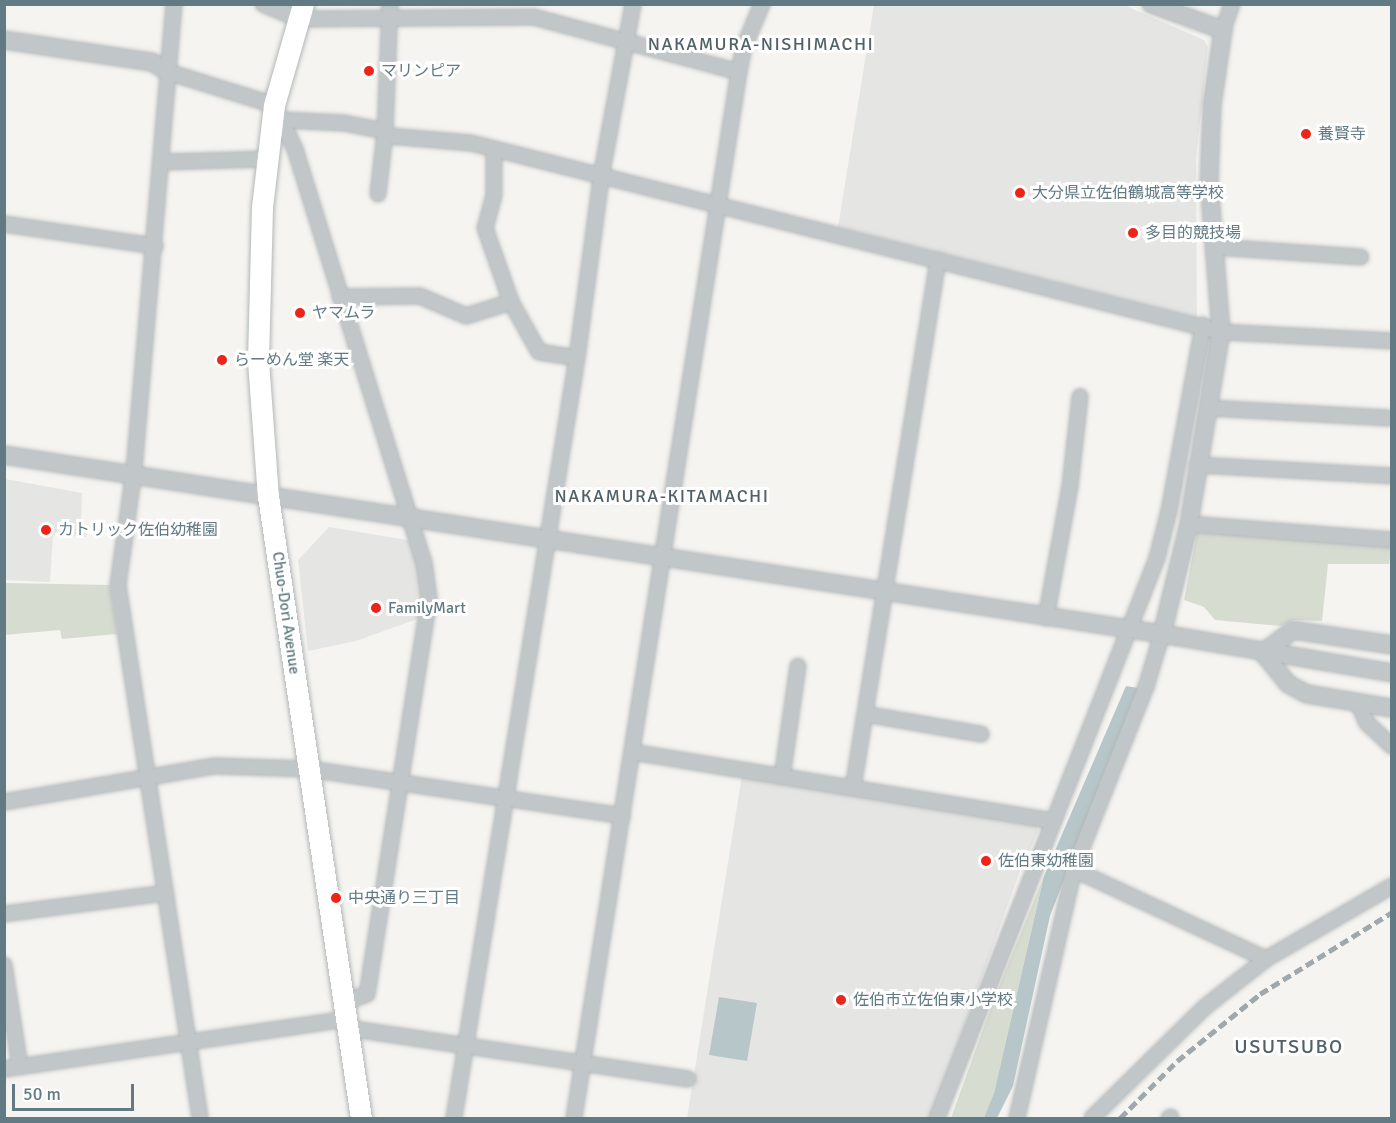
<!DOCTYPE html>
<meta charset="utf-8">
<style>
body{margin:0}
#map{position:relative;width:1396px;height:1123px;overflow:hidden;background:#f5f4f0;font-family:Signika,"Noto Sans JP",sans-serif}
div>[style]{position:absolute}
.built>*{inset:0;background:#e5e5e3}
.green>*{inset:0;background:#d7dcd1}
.water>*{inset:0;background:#b7c7c9}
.roads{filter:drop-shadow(0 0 2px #b3b8ba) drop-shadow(0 0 2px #b3b8ba)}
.minor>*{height:14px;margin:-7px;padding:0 7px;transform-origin:7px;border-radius:7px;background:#c1c6c8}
.tertiary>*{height:16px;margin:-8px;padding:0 8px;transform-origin:8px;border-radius:8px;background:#c1c6c8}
.trunk>*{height:21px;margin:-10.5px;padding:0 10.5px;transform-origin:10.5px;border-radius:10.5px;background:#fff}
.rail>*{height:4.5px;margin-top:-2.25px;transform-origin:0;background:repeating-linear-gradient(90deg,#9fa8ac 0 9px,transparent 0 13.5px)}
.dots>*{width:16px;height:16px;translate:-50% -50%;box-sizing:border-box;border:3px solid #fff;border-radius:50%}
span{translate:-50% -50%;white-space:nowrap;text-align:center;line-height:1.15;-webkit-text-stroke:6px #fff;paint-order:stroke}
.poi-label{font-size:16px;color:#617a83}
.left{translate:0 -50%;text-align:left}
.street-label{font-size:16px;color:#617a83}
.neighbourhood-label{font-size:18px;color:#506168;letter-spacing:1.5px}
.quarter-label{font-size:20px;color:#506168;letter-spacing:1.5px}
.frame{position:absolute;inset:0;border:6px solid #617a83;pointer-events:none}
.scale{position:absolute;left:12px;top:1084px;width:122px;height:27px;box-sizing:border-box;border:3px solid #617a83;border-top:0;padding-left:8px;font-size:18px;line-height:21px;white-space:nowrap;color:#617a83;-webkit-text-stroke:4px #fff;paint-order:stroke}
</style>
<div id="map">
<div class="built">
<i style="clip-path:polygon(874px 5px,1124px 5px,1204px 40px,1208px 47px,1196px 158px,1197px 318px,838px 227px)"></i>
<i style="clip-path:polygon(5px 479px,82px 493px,81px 523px,88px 526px,86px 537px,53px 535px,50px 582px,5px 580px)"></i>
<i style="clip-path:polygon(329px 527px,413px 541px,424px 592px,420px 618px,356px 641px,308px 651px,298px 560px)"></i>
<i style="clip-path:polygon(742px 775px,1036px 823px,1038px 832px,1020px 871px,931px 1118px,687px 1118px)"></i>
</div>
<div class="green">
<i style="clip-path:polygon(1197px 532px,1391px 547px,1391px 552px,1389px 564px,1328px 564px,1322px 621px,1293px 620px,1281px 626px,1215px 620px,1204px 607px,1184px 600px)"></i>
<i style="clip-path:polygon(5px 583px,110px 585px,117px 634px,62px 639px,60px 630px,5px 635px)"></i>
<i style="clip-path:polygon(1044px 876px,994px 1093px,985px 1117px,951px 1118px,994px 999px)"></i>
</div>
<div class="water">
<i style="clip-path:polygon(1126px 686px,1138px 688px,1050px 916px,1013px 1086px,997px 1118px,984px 1118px,994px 1093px,1044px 876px)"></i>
<i style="clip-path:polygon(719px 997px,757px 1003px,747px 1061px,709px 1055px)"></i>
</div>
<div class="roads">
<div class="minor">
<i style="left:174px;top:4px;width:476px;rotate:94.9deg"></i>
<i style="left:133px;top:478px;width:108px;rotate:98deg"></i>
<i style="left:118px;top:585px;width:539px;rotate:81.25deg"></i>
<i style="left:263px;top:4px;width:38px;rotate:23deg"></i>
<i style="left:298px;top:19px;width:236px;rotate:-0.5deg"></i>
<i style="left:534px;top:17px;width:212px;rotate:15deg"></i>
<i style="left:1223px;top:30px;width:28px;rotate:-71deg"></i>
<i style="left:168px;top:72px;width:111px;rotate:17.3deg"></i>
<i style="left:274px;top:105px;width:49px;rotate:64.5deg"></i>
<i style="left:295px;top:149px;width:433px;rotate:72.7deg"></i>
<i style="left:424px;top:562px;width:37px;rotate:82deg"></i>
<i style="left:429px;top:599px;width:400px;rotate:98.9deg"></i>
<i style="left:367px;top:994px;width:25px;rotate:159deg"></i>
<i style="left:281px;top:120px;width:63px;rotate:2.7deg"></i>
<i style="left:344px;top:123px;width:37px;rotate:11deg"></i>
<i style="left:380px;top:130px;width:11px;rotate:34deg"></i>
<i style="left:389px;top:136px;width:82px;rotate:4.9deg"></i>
<i style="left:471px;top:143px;width:773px;rotate:14.14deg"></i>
<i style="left:1221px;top:332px;width:171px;rotate:3deg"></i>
<i style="left:494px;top:149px;width:46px;rotate:90deg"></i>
<i style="left:494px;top:195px;width:34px;rotate:105deg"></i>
<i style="left:485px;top:228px;width:78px;rotate:70.6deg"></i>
<i style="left:511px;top:302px;width:57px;rotate:60.8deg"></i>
<i style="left:539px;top:352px;width:38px;rotate:9deg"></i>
<i style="left:162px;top:162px;width:106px;rotate:-1.6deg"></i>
<i style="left:378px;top:194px;width:61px;rotate:-83.5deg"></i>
<i style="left:385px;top:133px;width:129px;rotate:-87.8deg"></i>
<i style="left:4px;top:224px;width:153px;rotate:8.3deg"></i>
<i style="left:1215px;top:247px;width:146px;rotate:3.9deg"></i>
<i style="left:340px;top:297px;width:80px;rotate:-0.7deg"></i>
<i style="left:420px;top:296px;width:50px;rotate:23.5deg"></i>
<i style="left:466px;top:316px;width:47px;rotate:-17.3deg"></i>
<i style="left:1208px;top:408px;width:181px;rotate:3.2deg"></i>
<i style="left:1197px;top:465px;width:195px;rotate:3.2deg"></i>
<i style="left:1189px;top:524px;width:204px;rotate:4.5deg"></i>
<i style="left:1046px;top:618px;width:134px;rotate:-79.7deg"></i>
<i style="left:1070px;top:486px;width:90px;rotate:-83.6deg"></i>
<i style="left:1358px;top:703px;width:22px;rotate:66deg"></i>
<i style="left:1367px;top:723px;width:34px;rotate:43deg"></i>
<i style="left:865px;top:714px;width:118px;rotate:9.8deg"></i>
<i style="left:632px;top:752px;width:426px;rotate:9.3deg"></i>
<i style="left:782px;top:777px;width:112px;rotate:-81.8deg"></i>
<i style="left:853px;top:788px;width:535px;rotate:-80.85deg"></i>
<i style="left:4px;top:802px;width:214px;rotate:-9.7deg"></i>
<i style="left:215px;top:766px;width:94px;rotate:1.8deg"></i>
<i style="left:309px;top:769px;width:317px;rotate:8.5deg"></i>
<i style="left:1073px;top:869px;width:213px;rotate:25deg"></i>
<i style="left:1266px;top:959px;width:146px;rotate:-30.1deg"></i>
<i style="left:4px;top:914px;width:163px;rotate:-7.4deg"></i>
<i style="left:4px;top:965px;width:103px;rotate:81.1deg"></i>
<i style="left:347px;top:1028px;width:345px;rotate:8.5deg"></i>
<i style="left:4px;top:1069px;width:346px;rotate:-8.3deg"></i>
<i style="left:454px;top:1118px;width:770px;rotate:-80.81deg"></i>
<i style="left:577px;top:358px;width:183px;rotate:-82.4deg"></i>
<i style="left:601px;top:177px;width:176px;rotate:-79.5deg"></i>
<i style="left:574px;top:1118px;width:1059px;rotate:-81.04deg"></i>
<i style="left:739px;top:72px;width:25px;rotate:-79deg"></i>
<i style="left:744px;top:47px;width:47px;rotate:-67.3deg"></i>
<i style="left:937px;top:1118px;width:602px;rotate:-68.55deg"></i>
<i style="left:1157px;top:558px;width:49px;rotate:-75.7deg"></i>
<i style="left:1169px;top:511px;width:189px;rotate:-79.6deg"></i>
<i style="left:1017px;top:1118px;width:260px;rotate:-77.1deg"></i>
<i style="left:1075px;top:865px;width:192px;rotate:-68.3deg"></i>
<i style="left:1146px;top:687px;width:55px;rotate:-73.2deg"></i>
<i style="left:1092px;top:1118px;width:158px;rotate:-44.5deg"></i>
<i style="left:1205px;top:1007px;width:78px;rotate:-38.2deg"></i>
<i style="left:1169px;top:1118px;width:2px;rotate:-27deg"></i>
</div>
<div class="tertiary">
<i style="left:1151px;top:4px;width:77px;rotate:19.9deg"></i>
<i style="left:1223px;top:30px;width:76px;rotate:98.3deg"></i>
<i style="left:1212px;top:105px;width:77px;rotate:92.2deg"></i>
<i style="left:1209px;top:182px;width:150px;rotate:85.4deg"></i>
<i style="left:1221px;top:332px;width:195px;rotate:99.5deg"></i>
<i style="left:1189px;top:524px;width:113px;rotate:103.8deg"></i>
<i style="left:4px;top:40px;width:150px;rotate:8.5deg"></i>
<i style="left:152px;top:62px;width:19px;rotate:32deg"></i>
<i style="left:4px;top:455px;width:1172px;rotate:8.79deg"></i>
<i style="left:1162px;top:634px;width:233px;rotate:9.6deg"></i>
<i style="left:1392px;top:645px;width:100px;rotate:-171.4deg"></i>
<i style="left:1293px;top:630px;width:38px;rotate:143deg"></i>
<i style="left:1263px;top:653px;width:40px;rotate:51deg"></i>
<i style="left:1288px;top:684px;width:21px;rotate:28deg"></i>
<i style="left:1307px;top:694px;width:86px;rotate:9.4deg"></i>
</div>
<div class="trunk">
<i style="left:303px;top:4px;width:105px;rotate:106deg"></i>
<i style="left:274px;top:105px;width:103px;rotate:96.7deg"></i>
<i style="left:262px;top:207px;width:154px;rotate:91.5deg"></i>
<i style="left:258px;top:361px;width:135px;rotate:85.8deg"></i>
<i style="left:268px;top:496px;width:629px;rotate:81.5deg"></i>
</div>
</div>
<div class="rail">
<i style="left:1120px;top:1118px;width:81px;rotate:-45deg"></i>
<i style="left:1177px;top:1061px;width:107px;rotate:-38.9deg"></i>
<i style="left:1260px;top:994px;width:155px;rotate:-31.8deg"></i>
</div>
<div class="dots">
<i style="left:369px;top:71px;background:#ed2417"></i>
<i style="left:1306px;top:134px;background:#ed2417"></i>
<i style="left:1020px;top:193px;background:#ed2417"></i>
<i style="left:1133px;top:233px;background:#ed2417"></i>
<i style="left:300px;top:313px;background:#ed2417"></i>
<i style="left:222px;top:360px;background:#ed2417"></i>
<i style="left:46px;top:530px;background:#ed2417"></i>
<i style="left:376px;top:608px;background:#ed2417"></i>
<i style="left:986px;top:861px;background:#ed2417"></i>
<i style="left:336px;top:898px;background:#ed2417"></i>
<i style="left:841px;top:1000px;background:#ed2417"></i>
</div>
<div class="poi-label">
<span class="left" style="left:381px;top:71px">マリンピア</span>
<span class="left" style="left:1318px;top:134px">養賢寺</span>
<span class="left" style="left:1032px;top:193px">大分県立佐伯鶴城高等学校</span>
<span class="left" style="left:1145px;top:233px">多目的競技場</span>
<span class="left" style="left:312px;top:313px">ヤマムラ</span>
<span class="left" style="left:234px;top:360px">らーめん堂 楽天</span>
<span class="left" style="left:58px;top:530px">カトリック佐伯幼稚園</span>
<span class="left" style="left:388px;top:608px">FamilyMart</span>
<span class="left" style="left:998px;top:861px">佐伯東幼稚園</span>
<span class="left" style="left:348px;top:898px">中央通り三丁目</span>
<span class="left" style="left:853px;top:1000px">佐伯市立佐伯東小学校</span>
</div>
<div class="street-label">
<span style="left:286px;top:613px;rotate:82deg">Chuo-Dori Avenue</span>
</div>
<div class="neighbourhood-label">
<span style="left:761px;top:44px">NAKAMURA-NISHIMACHI</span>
<span style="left:662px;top:496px">NAKAMURA-KITAMACHI</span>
</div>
<div class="quarter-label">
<span style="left:1289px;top:1046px">USUTSUBO</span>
</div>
<div class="frame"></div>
<div class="scale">50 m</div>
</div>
